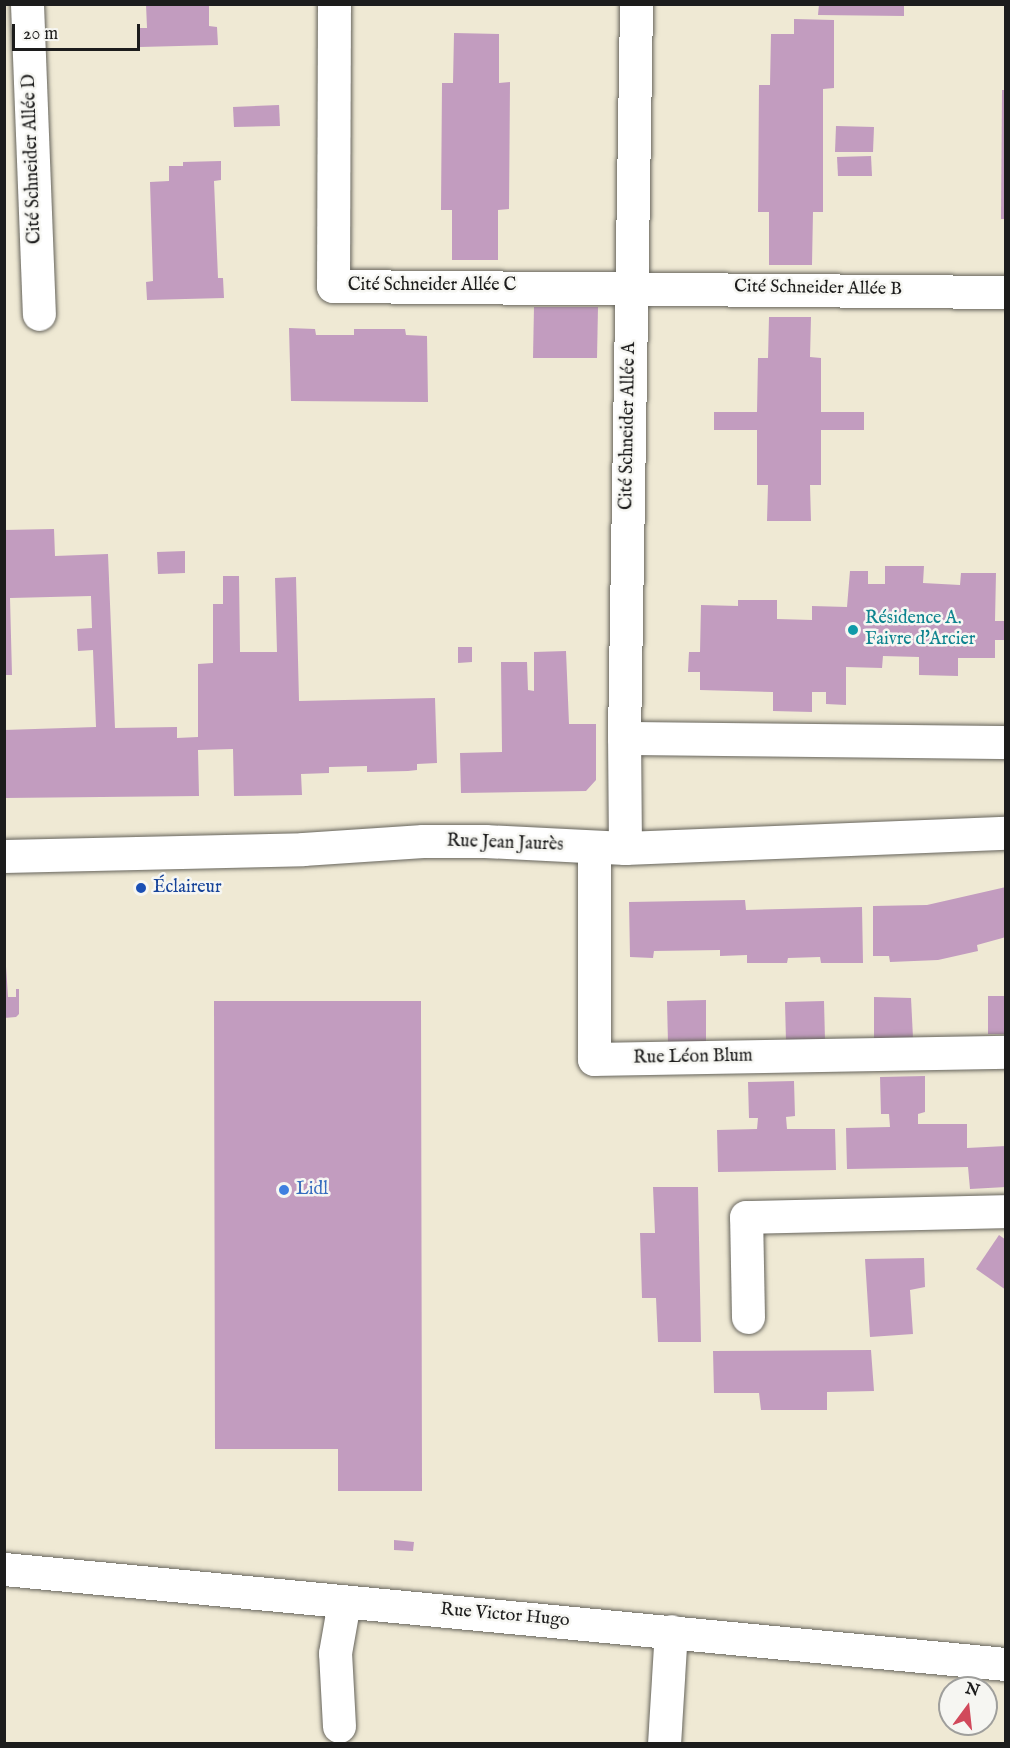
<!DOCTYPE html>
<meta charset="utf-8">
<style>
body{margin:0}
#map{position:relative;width:1010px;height:1748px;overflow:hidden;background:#efe9d4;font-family:"IM FELL English",serif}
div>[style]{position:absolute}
.building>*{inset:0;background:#c29cbf}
.roads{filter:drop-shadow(0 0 2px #66645c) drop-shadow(0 0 2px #66645c)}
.minor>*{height:33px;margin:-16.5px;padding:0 16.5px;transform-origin:16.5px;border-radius:16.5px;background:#fff}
.dots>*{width:16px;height:16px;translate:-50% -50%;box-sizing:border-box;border:3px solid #f6f6f2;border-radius:50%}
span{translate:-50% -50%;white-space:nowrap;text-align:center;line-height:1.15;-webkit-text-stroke:5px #f6f6f2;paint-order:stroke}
.street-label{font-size:18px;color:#1c1c1c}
.culture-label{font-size:18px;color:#0d838f}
.left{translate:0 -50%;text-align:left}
.transit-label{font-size:18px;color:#164399}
.shop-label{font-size:18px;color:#366cbe}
.frame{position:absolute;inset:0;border:6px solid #1c1c1c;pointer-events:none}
.north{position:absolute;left:938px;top:1676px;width:60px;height:60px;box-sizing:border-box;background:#f6f6f2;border:2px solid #9f9f9c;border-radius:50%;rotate:15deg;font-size:16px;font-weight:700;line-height:24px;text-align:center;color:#1c1c1c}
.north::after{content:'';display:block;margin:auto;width:21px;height:27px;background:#d1495b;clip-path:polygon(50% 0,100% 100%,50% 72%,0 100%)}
.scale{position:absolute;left:12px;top:24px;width:128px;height:27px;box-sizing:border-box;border:3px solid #1c1c1c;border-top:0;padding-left:8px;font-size:18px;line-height:21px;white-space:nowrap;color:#1c1c1c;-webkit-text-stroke:4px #f6f6f2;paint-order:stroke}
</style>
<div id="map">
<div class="building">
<i style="clip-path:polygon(146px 4px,209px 4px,209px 26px,217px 27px,218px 45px,140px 47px,139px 28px,147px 28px)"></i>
<i style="clip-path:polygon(819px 4px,904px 4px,904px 16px,818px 15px)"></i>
<i style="clip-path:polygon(794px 19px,834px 20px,834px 88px,823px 89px,823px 212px,813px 212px,812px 265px,769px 265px,769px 212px,758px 212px,759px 85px,770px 85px,771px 34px,794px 34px)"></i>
<i style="clip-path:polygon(454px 33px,499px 34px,499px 83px,510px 82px,509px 209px,498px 210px,498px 260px,452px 260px,452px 210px,441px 210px,442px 83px,453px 83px)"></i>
<i style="clip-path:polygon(1002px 90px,1006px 90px,1006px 219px,1001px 219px)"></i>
<i style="clip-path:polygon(279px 105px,280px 126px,234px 127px,233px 107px)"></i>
<i style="clip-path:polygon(836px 126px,874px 127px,873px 152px,835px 152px)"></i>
<i style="clip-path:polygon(871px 156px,872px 176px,838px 176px,837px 157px)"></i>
<i style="clip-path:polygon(221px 161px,221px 180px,214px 181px,218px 278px,223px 278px,224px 298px,147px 300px,146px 282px,153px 281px,150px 182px,169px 181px,169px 166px,183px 166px,183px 162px)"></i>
<i style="clip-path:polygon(534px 307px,598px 307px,597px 358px,533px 358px)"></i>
<i style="clip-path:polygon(769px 317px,811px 317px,810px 357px,821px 358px,821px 412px,864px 412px,864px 430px,821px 430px,821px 485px,810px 485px,811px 521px,767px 521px,768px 485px,757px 485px,757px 430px,714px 430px,714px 412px,757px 412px,758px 358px,768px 358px)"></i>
<i style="clip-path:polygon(289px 328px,315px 329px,316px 335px,354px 335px,354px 329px,405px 329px,406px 335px,427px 336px,428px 402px,291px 401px)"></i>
<i style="clip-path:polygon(54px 529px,55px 556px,108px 554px,115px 728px,177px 727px,177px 738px,198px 737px,198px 664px,213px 663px,213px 604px,223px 604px,223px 576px,239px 576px,240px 652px,277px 652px,275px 578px,296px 577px,299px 701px,435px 698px,437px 763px,417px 764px,417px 770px,408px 771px,367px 772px,367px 766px,329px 767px,329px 773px,301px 774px,302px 795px,234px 796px,233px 749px,198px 750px,199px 796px,4px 798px,4px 730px,96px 727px,93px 650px,78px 651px,77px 629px,92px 628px,91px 596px,10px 598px,12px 675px,4px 675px,4px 530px)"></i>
<i style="clip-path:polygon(185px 551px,185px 573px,158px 574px,157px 552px)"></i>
<i style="clip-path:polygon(885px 566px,924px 566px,923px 583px,960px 585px,961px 573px,996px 573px,995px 621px,1006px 621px,1006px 640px,995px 640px,995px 658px,958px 658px,958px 676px,919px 675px,919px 657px,883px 656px,882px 668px,846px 667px,846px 705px,826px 704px,826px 692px,812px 692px,812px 712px,773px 711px,773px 692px,700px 690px,700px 672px,688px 672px,689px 652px,700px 652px,701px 605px,738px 606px,738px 600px,777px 600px,777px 619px,812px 620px,812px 606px,847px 607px,850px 571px,868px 571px,868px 584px,885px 584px)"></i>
<i style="clip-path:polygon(458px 647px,472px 647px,472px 662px,458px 663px)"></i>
<i style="clip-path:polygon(566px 651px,569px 724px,596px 724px,596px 780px,586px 791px,461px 793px,460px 753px,502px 752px,501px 662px,527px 662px,528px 690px,534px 691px,534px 652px)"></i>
<i style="clip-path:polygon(1006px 887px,1006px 937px,977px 945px,978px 951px,938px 960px,890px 962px,889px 956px,873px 956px,873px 906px,927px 905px)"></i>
<i style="clip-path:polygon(745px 900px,746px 910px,862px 907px,863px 963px,821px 963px,820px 957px,788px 958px,787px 963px,747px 963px,747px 955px,720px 956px,720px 950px,654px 951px,653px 958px,630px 957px,629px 902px)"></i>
<i style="clip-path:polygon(4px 936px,8px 997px,16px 997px,16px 989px,19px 989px,19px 1014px,16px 1017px,4px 1018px)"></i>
<i style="clip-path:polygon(988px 996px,1006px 996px,1006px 1034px,988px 1034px)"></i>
<i style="clip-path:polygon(874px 997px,911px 998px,913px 1038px,874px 1039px)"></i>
<i style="clip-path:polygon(706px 1000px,706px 1043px,668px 1043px,667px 1001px)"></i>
<i style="clip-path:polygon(214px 1001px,421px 1001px,422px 1491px,338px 1491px,338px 1449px,215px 1449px)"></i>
<i style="clip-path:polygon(824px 1001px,825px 1040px,786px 1041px,785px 1002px)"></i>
<i style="clip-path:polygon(925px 1076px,925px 1112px,918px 1114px,918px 1124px,967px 1124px,967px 1148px,1006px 1146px,1006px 1187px,970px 1189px,968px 1167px,847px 1169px,846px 1128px,890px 1127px,889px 1114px,881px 1114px,880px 1077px)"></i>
<i style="clip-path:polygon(794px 1081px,795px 1116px,786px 1117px,787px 1129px,835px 1129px,836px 1170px,718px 1172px,717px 1130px,757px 1129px,758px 1118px,749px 1118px,748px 1082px)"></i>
<i style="clip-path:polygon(653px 1187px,698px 1187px,701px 1342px,658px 1342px,656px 1298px,642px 1298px,640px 1233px,655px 1233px)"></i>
<i style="clip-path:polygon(999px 1235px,1006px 1240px,1006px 1290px,976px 1269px)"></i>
<i style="clip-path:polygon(924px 1258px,925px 1287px,910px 1290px,913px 1334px,870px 1337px,865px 1259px)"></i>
<i style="clip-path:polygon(871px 1350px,874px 1391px,827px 1392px,827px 1410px,761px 1410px,759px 1393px,714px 1393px,713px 1351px)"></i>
<i style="clip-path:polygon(394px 1540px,414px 1542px,413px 1551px,394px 1550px)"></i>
</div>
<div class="roads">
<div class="minor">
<i style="left:27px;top:4px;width:310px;rotate:87.8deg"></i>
<i style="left:334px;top:4px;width:282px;rotate:90.2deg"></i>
<i style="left:333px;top:286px;width:673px;rotate:0.51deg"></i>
<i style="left:624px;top:738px;width:382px;rotate:0.6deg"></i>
<i style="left:594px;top:847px;width:212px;rotate:90deg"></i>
<i style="left:594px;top:1059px;width:412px;rotate:-1deg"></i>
<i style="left:625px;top:848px;width:110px;rotate:-90.5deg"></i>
<i style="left:624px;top:738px;width:734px;rotate:-89.06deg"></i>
<i style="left:4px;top:856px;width:299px;rotate:-1.3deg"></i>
<i style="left:303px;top:849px;width:120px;rotate:-3.8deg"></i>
<i style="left:423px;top:841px;width:62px"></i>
<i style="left:485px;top:841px;width:140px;rotate:2.9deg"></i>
<i style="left:625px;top:848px;width:381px;rotate:-2.3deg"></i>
<i style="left:748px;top:1317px;width:100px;rotate:-91.1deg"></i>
<i style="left:746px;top:1217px;width:260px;rotate:-1.3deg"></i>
<i style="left:4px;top:1569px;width:1006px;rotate:5.42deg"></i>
<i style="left:339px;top:1726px;width:73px;rotate:-93.1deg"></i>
<i style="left:335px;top:1653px;width:52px;rotate:-80deg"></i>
<i style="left:664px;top:1744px;width:113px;rotate:-86.5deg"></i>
</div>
</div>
<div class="dots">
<i style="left:853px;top:630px;background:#0f9aa8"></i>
<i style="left:141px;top:888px;background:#1a4fb4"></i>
<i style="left:284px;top:1190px;background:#3f7fe0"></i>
</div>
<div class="street-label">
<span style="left:33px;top:159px;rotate:-92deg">Cité Schneider Allée D</span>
<span style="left:432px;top:286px">Cité Schneider Allée C</span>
<span style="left:818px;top:289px;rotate:1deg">Cité Schneider Allée B</span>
<span style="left:629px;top:426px;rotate:-89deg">Cité Schneider Allée A</span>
<span style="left:505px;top:844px;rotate:2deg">Rue Jean Jaurès</span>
<span style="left:693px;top:1058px;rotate:-1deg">Rue Léon Blum</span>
<span style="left:505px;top:1616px;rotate:5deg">Rue Victor Hugo</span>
</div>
<div class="culture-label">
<span class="left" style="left:865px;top:630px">Résidence A.<br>Faivre d'Arcier</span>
</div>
<div class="transit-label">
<span class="left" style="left:153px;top:888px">Éclaireur</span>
</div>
<div class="shop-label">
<span class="left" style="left:296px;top:1190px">Lidl</span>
</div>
<div class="frame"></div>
<div class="north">N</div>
<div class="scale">20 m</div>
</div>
